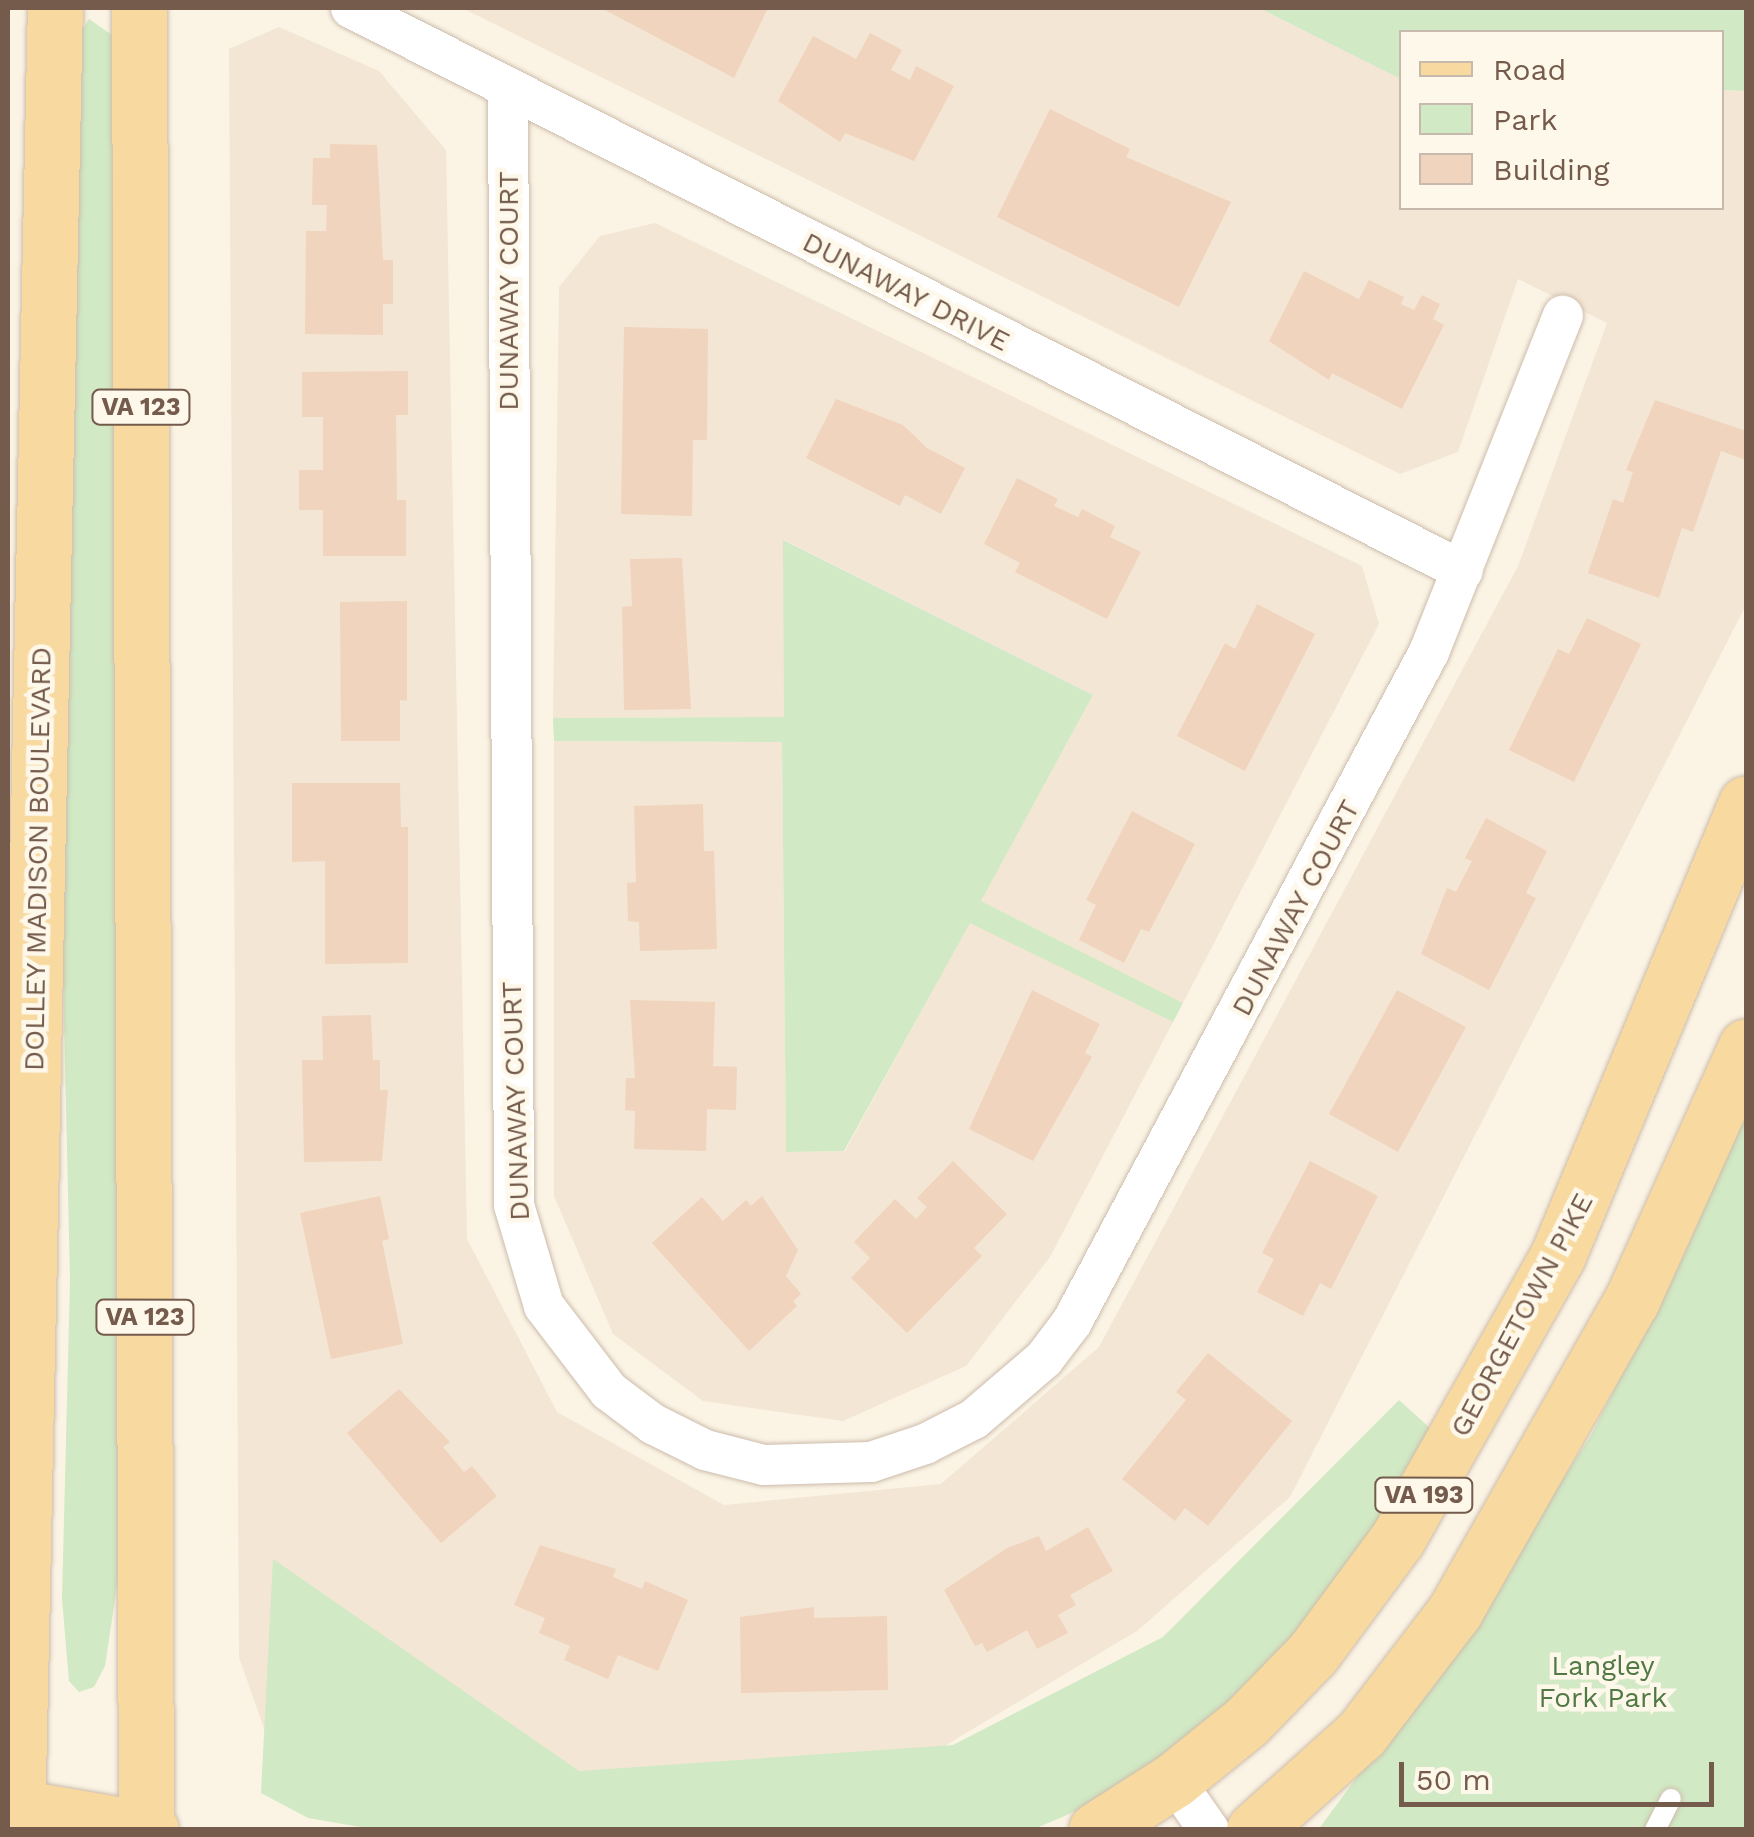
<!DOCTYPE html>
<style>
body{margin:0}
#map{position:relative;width:1754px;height:1837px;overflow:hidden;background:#fbf4e5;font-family:"Work Sans",sans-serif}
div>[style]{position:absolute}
.residential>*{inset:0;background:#f3e6d4}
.green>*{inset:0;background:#d1e9c4}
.building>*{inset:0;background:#f0d4be}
.roads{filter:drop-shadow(0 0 2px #cdbcac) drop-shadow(0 0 2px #cdbcac)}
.service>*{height:20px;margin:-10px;padding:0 10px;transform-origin:10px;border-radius:10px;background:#fff}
.minor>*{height:40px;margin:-20px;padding:0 20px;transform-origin:20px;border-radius:20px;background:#fff}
.primary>*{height:55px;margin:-27.5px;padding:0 27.5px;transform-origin:27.5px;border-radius:27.5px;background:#f8daa0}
span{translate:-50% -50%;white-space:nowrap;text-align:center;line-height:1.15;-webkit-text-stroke:9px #fef8eb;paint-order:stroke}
.shield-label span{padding:2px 8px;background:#fef8eb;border:2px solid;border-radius:8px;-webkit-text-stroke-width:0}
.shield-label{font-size:25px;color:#745b4b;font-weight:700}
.street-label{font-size:28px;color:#745b4b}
.park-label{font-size:28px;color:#517943}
.frame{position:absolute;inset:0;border:10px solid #745b4b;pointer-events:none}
.legend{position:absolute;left:1399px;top:30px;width:325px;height:180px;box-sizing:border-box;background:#fef8eb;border:2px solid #c7b9ab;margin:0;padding:12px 18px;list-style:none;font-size:30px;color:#745b4b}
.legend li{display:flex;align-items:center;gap:20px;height:50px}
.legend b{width:50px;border:2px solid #c7b9ab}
.scale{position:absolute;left:1399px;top:1762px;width:315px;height:45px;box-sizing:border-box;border:5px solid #745b4b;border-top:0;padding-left:12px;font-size:30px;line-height:35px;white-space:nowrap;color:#745b4b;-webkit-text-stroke:8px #fef8eb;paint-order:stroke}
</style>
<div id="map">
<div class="residential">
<i style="clip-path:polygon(462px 8px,1259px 8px,1401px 78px,1402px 208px,1722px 208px,1722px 90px,1746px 91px,1746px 605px,1290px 1497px,1137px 1631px,931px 1754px,708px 1803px,277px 1766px,239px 1657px,229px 49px,279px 27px,379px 71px,446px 150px,467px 1239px,557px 1412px,724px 1505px,941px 1484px,1099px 1347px,1518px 566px,1607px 323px,1518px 279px,1458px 452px,1400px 474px)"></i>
<i style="clip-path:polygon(655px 223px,1362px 566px,1379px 624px,1183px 1003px,981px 901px,1093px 695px,784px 540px,785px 717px,553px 718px,559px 287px,600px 236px)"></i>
<i style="clip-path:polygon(554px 741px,782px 742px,786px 1152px,845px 1151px,970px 922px,1173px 1022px,1050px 1257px,966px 1366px,843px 1421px,703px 1401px,613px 1334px,554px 1196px)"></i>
</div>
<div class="green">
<i style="clip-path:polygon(1259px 8px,1746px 8px,1746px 91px,1722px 90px,1722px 32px,1402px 32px,1399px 78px)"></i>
<i style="clip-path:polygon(89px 19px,112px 35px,120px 1566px,105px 1666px,94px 1687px,79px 1692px,69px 1681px,62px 1599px,70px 1280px,57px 717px,78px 36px)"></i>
<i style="clip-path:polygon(783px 540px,1093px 695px,981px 901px,1183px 1003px,1173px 1022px,970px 923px,844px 1151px,786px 1152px,782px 742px,554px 741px,553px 718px,784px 717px)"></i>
<i style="clip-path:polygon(1746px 1095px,1746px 1829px,1318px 1830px,1470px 1623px,1591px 1435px,1676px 1269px)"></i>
<i style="clip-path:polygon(1399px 1400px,1430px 1428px,1416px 1468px,1319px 1611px,1204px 1732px,1081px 1809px,1034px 1829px,372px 1829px,308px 1818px,261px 1793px,273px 1559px,579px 1771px,953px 1745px,1163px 1637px)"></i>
</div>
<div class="building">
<i style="clip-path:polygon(601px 8px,768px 8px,734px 78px)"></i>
<i style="clip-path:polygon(870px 33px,902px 50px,891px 70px,910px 80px,916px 66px,954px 86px,914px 161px,845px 133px,840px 142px,778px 101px,813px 36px,856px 59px)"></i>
<i style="clip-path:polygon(1050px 109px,1130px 149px,1126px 157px,1231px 202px,1179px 307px,997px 217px)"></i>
<i style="clip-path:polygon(330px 144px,377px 145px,383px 260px,393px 260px,393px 304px,383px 304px,383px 335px,305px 334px,306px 231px,326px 231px,327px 205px,312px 205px,313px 158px,330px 158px)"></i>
<i style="clip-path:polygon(1304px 271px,1359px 299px,1369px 280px,1404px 297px,1401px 304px,1414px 310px,1422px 295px,1440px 304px,1433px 319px,1444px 325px,1402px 409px,1332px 373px,1329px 380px,1269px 341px)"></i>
<i style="clip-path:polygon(624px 327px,708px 329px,707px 440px,693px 440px,692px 516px,621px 514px)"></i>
<i style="clip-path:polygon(408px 371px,408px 415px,396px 415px,397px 500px,406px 500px,406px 556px,323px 556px,323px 510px,299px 510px,299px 470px,323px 470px,323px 417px,302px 417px,302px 372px)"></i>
<i style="clip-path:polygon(836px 399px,903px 425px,927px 448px,965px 468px,941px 514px,905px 495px,900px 506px,806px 458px)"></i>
<i style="clip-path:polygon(1655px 400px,1746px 431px,1746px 460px,1721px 451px,1693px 532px,1682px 528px,1659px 598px,1588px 573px,1613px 499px,1623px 503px,1633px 472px,1626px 470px)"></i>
<i style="clip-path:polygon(1017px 478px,1058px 499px,1054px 506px,1078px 517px,1082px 509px,1115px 526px,1110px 537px,1141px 552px,1107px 619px,1015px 572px,1020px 563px,984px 544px)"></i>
<i style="clip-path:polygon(682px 558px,691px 709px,624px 710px,622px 607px,632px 606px,630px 559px)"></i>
<i style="clip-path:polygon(407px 601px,407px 701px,400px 700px,400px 741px,341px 741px,340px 602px)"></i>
<i style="clip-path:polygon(1257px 604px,1315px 634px,1245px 771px,1177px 736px,1225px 643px,1235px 649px)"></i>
<i style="clip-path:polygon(1587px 618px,1641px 644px,1574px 782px,1509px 750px,1558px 649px,1569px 654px)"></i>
<i style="clip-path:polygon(292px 783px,400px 783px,401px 827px,408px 827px,408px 963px,325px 964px,325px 861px,292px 862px)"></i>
<i style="clip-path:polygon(703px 804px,704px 851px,714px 851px,717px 949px,640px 951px,639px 922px,628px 921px,627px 883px,636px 882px,634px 806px)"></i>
<i style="clip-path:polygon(1132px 811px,1195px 844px,1149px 932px,1141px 929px,1124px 963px,1079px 940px,1096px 905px,1086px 900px)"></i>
<i style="clip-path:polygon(1486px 818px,1547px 851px,1526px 893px,1536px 898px,1489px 990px,1421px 954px,1447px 888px,1456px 892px,1472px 861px,1465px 858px)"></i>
<i style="clip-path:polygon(1032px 990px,1100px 1024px,1085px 1053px,1092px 1057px,1033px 1161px,969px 1129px)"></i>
<i style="clip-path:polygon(1397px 990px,1466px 1027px,1398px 1152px,1329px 1114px)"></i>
<i style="clip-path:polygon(630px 1000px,715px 1002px,713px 1066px,737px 1067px,736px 1110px,707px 1109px,706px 1151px,634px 1149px,635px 1111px,625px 1110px,626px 1078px,635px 1078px)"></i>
<i style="clip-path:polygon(371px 1015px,373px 1060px,380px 1060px,380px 1090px,388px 1090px,382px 1161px,304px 1162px,302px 1060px,323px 1060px,322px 1016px)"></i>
<i style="clip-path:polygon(953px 1161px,1007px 1214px,974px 1248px,982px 1256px,907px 1333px,851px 1278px,870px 1258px,854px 1242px,895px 1199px,916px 1219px,927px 1207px,917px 1198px)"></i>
<i style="clip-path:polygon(1310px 1161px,1378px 1196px,1331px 1289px,1320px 1283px,1303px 1316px,1257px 1292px,1274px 1259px,1262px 1253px)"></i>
<i style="clip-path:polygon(380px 1196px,389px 1239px,382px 1241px,403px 1344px,331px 1359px,300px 1213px)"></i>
<i style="clip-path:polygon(762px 1196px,798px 1250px,786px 1276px,801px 1294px,793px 1301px,797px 1306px,749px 1351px,652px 1243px,702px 1197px,723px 1221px,746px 1200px,751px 1206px)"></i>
<i style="clip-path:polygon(1208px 1353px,1292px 1421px,1208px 1526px,1185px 1508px,1175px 1521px,1122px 1479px,1186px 1400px,1176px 1392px)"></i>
<i style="clip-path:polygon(399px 1389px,450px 1442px,443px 1447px,464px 1472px,472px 1466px,497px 1496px,441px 1543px,347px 1433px)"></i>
<i style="clip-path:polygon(1088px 1527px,1113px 1571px,1070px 1595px,1076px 1605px,1058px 1615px,1068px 1633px,1037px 1649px,1027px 1630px,987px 1652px,982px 1643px,975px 1646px,944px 1590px,1007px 1548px,1039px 1536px,1046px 1551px)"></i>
<i style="clip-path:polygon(540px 1545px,616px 1569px,613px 1577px,642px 1589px,645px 1581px,688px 1600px,658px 1671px,618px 1655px,608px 1679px,564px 1660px,570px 1646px,539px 1633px,545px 1618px,514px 1605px)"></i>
<i style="clip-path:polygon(814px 1607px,814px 1618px,887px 1616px,888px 1690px,741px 1693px,740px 1617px)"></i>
</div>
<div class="roads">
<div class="service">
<i style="left:1655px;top:1830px;width:35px;rotate:-63deg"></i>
</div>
<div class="minor">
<i style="left:351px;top:8px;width:1246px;rotate:26.85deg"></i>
<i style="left:508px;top:91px;width:1114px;rotate:89.69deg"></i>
<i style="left:514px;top:1205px;width:105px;rotate:73.5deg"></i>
<i style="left:544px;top:1306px;width:107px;rotate:52.6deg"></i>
<i style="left:609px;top:1391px;width:55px;rotate:36.9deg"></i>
<i style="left:653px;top:1424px;width:58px;rotate:26.6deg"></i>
<i style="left:705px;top:1450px;width:61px;rotate:14.3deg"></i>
<i style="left:764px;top:1465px;width:107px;rotate:-1.6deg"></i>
<i style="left:871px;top:1462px;width:57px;rotate:-18.4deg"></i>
<i style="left:925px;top:1444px;width:55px;rotate:-27deg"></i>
<i style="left:974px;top:1419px;width:92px;rotate:-40.6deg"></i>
<i style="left:1044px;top:1359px;width:46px;rotate:-52.9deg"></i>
<i style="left:1072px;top:1322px;width:759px;rotate:-61.95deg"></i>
<i style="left:1429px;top:652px;width:362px;rotate:-68.3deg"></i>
<i style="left:1174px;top:1780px;width:61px;rotate:55deg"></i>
</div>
<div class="primary">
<i style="left:139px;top:8px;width:1822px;rotate:89.78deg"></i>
<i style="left:17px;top:1807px;width:136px;rotate:9.7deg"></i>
<i style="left:17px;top:1830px;width:1822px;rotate:-88.81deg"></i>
<i style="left:1096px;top:1830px;width:93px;rotate:-32.7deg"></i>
<i style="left:1174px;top:1780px;width:92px;rotate:-38.9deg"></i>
<i style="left:1246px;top:1722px;width:96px;rotate:-45.8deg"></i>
<i style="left:1313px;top:1653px;width:143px;rotate:-53.5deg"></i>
<i style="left:1398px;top:1538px;width:325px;rotate:-60.5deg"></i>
<i style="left:1558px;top:1255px;width:489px;rotate:-67.4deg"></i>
<i style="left:1254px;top:1830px;width:144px;rotate:-41.9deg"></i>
<i style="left:1361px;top:1734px;width:155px;rotate:-52.6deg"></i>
<i style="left:1455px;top:1611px;width:358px;rotate:-60.4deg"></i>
<i style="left:1632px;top:1300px;width:278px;rotate:-65.8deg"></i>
</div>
</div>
<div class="shield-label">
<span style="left:141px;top:407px">VA 123</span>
<span style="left:145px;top:1317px">VA 123</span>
<span style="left:1424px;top:1495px">VA 193</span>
</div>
<div class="street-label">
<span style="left:509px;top:291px;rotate:-90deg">DUNAWAY COURT</span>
<span style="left:906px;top:292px;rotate:27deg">DUNAWAY DRIVE</span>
<span style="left:38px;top:859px;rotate:-89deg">DOLLEY MADISON BOULEVARD</span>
<span style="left:1296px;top:908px;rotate:-62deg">DUNAWAY COURT</span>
<span style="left:516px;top:1101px;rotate:-92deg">DUNAWAY COURT</span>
<span style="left:1522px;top:1315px;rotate:-62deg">GEORGETOWN PIKE</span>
</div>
<div class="park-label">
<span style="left:1603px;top:1682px">Langley<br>Fork Park</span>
</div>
<div class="frame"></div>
<ul class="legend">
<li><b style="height:12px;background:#f8daa0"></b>Road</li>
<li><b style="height:28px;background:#d1e9c4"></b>Park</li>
<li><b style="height:28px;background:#f0d4be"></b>Building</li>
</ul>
<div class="scale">50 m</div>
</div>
